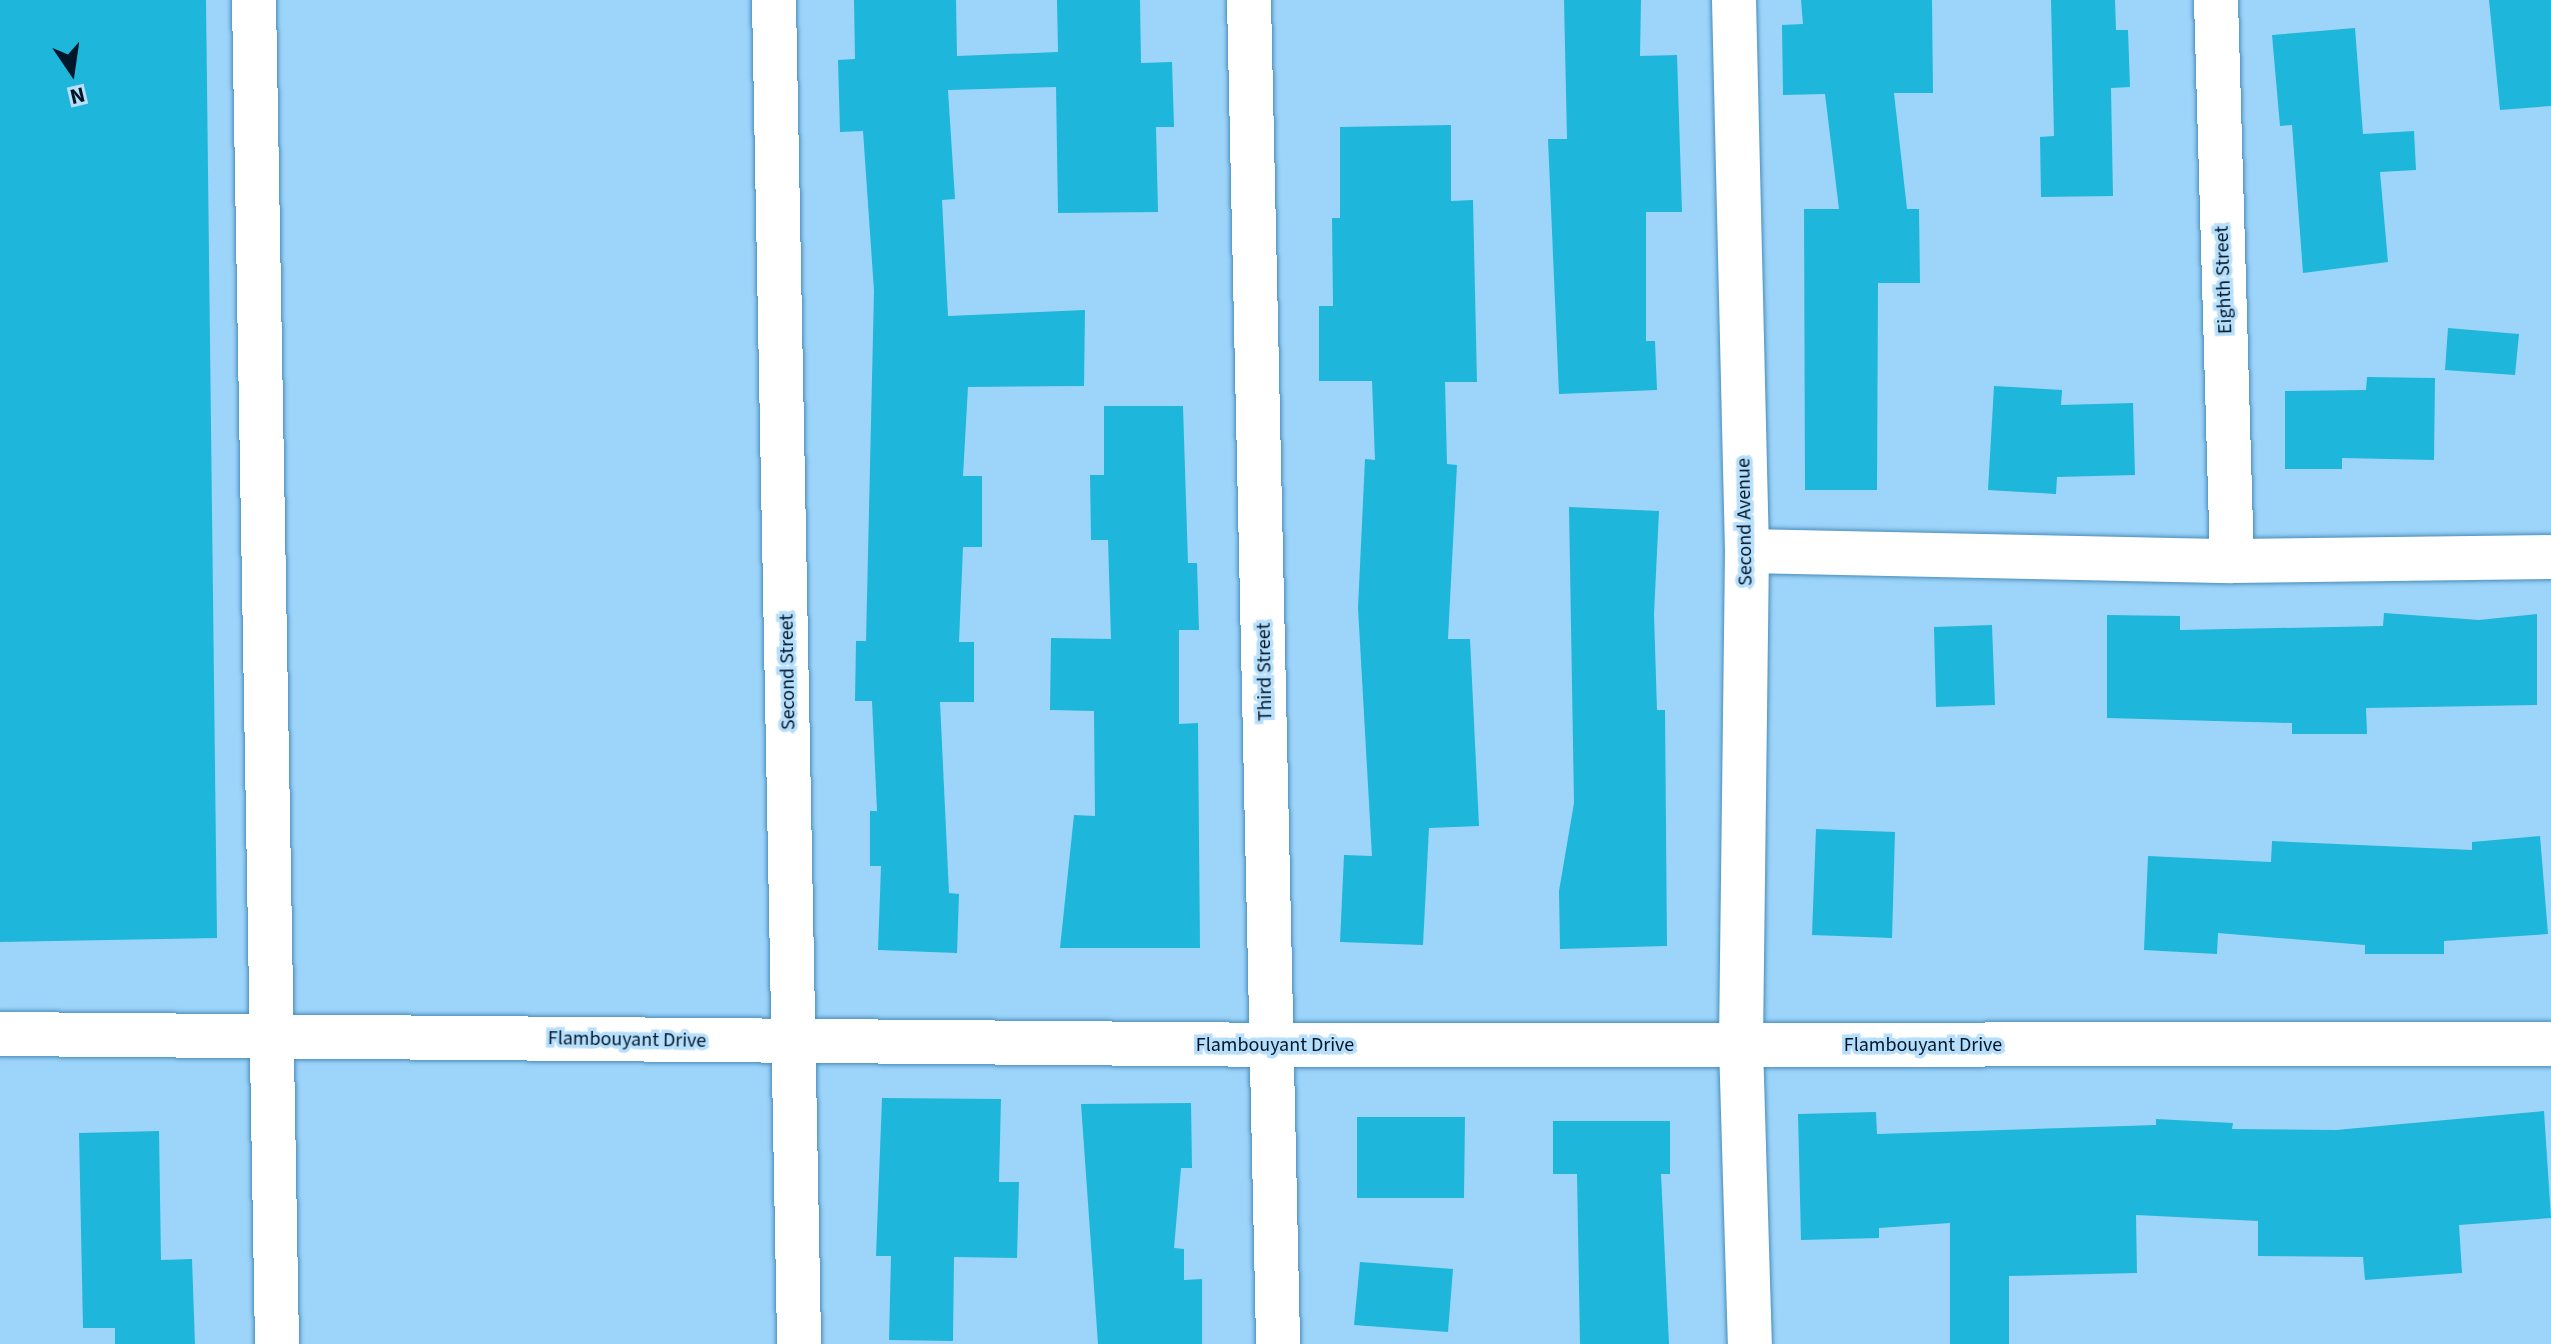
<!DOCTYPE html>
<style>
body{margin:0}
#map{position:relative;width:2551px;height:1344px;overflow:hidden;background:#9dd4fa;font-family:"Source Sans 3",sans-serif}
div>[style]{position:absolute}
.building>*{inset:0;background:#1eb7db}
.roads{filter:drop-shadow(0 0 2px #488dba) drop-shadow(0 0 2px #488dba)}
.minor>*{height:44px;margin:-22px;padding:0 22px;transform-origin:22px;border-radius:22px;background:#fff}
.tertiary>*{height:44px;margin:-22px;padding:0 22px;transform-origin:22px;border-radius:22px;background:#fff}
span{translate:-50% -50%;white-space:nowrap;text-align:center;line-height:1.15;-webkit-text-stroke:7px #b7dffc;paint-order:stroke}
.street-label{font-size:20px;color:#001729}
.north{position:absolute;left:32px;top:32px;width:80px;height:80px;-webkit-text-stroke:6px #b7dffc;paint-order:stroke;rotate:167deg;font-size:22px;font-weight:700;line-height:32px;text-align:center;color:#001729}
.north::after{content:'';display:block;margin:auto;width:28px;height:36px;background:#001729;clip-path:polygon(50% 0,100% 100%,50% 72%,0 100%)}
</style>
<div id="map">
<div class="building">
<i style="clip-path:polygon(0 0,206px 0,217px 938px,0 942px)"></i>
<i style="clip-path:polygon(854px 0,956px 0,957px 56px,1058px 52px,1057px 0,1140px 0,1141px 63px,1172px 62px,1174px 127px,1156px 127px,1158px 212px,1058px 213px,1056px 87px,948px 90px,955px 199px,942px 200px,948px 316px,1085px 310px,1084px 386px,968px 387px,963px 476px,982px 476px,982px 547px,963px 547px,959px 642px,974px 642px,974px 702px,940px 702px,949px 893px,959px 894px,957px 953px,878px 950px,881px 866px,870px 866px,870px 811px,877px 811px,872px 701px,855px 701px,856px 641px,866px 641px,874px 291px,863px 131px,840px 132px,838px 60px,855px 59px)"></i>
<i style="clip-path:polygon(1564px 0,1641px 0,1640px 56px,1677px 55px,1682px 212px,1646px 212px,1646px 341px,1655px 341px,1657px 390px,1559px 394px,1548px 139px,1567px 139px)"></i>
<i style="clip-path:polygon(1801px 0,1932px 0,1933px 93px,1894px 93px,1907px 209px,1919px 209px,1920px 283px,1878px 283px,1877px 490px,1805px 490px,1804px 209px,1839px 209px,1825px 94px,1783px 95px,1782px 25px,1803px 24px)"></i>
<i style="clip-path:polygon(2051px 0,2115px 0,2116px 30px,2128px 30px,2130px 87px,2111px 88px,2113px 196px,2041px 197px,2040px 137px,2054px 136px)"></i>
<i style="clip-path:polygon(2489px 0,2551px 0,2551px 106px,2500px 110px)"></i>
<i style="clip-path:polygon(2355px 28px,2363px 134px,2414px 131px,2416px 170px,2380px 172px,2388px 262px,2303px 273px,2292px 125px,2280px 126px,2272px 35px)"></i>
<i style="clip-path:polygon(1451px 125px,1451px 201px,1473px 200px,1477px 382px,1445px 382px,1447px 464px,1457px 465px,1448px 639px,1470px 639px,1479px 826px,1429px 828px,1423px 945px,1340px 942px,1344px 855px,1372px 856px,1358px 608px,1365px 459px,1375px 460px,1372px 381px,1319px 381px,1319px 306px,1333px 306px,1332px 218px,1340px 218px,1340px 127px)"></i>
<i style="clip-path:polygon(2448px 328px,2519px 334px,2515px 375px,2445px 370px)"></i>
<i style="clip-path:polygon(2367px 377px,2435px 378px,2434px 460px,2342px 458px,2342px 469px,2285px 469px,2285px 391px,2366px 390px)"></i>
<i style="clip-path:polygon(1994px 386px,2062px 390px,2061px 405px,2133px 403px,2135px 475px,2057px 477px,2056px 494px,1988px 490px)"></i>
<i style="clip-path:polygon(1104px 406px,1183px 406px,1188px 563px,1197px 563px,1199px 630px,1179px 630px,1179px 724px,1198px 723px,1200px 948px,1060px 948px,1074px 815px,1095px 816px,1094px 711px,1050px 710px,1051px 638px,1111px 639px,1108px 540px,1091px 540px,1090px 475px,1104px 475px)"></i>
<i style="clip-path:polygon(1569px 507px,1659px 511px,1654px 614px,1657px 710px,1665px 710px,1667px 946px,1560px 949px,1559px 891px,1574px 803px)"></i>
<i style="clip-path:polygon(2384px 613px,2479px 620px,2537px 614px,2537px 705px,2366px 708px,2367px 734px,2292px 734px,2292px 723px,2107px 718px,2107px 615px,2180px 616px,2180px 630px,2383px 626px)"></i>
<i style="clip-path:polygon(1992px 625px,1995px 705px,1936px 707px,1934px 627px)"></i>
<i style="clip-path:polygon(1816px 829px,1895px 832px,1892px 938px,1812px 935px)"></i>
<i style="clip-path:polygon(2540px 836px,2548px 934px,2444px 941px,2444px 954px,2365px 954px,2365px 945px,2218px 933px,2217px 954px,2144px 950px,2148px 856px,2271px 862px,2272px 841px,2472px 850px,2472px 842px)"></i>
<i style="clip-path:polygon(882px 1098px,1001px 1099px,999px 1182px,1019px 1182px,1017px 1258px,954px 1257px,953px 1341px,889px 1340px,891px 1256px,876px 1256px)"></i>
<i style="clip-path:polygon(1191px 1103px,1192px 1168px,1181px 1168px,1174px 1248px,1184px 1249px,1184px 1280px,1202px 1279px,1202px 1344px,1098px 1344px,1081px 1104px)"></i>
<i style="clip-path:polygon(2544px 1111px,2551px 1218px,2459px 1225px,2462px 1273px,2365px 1280px,2363px 1257px,2258px 1256px,2258px 1221px,2136px 1215px,2137px 1273px,2009px 1276px,2009px 1344px,1950px 1344px,1950px 1223px,1879px 1228px,1879px 1238px,1801px 1240px,1798px 1114px,1876px 1112px,1877px 1134px,2156px 1125px,2156px 1119px,2233px 1123px,2232px 1129px,2336px 1130px)"></i>
<i style="clip-path:polygon(1357px 1117px,1465px 1117px,1464px 1198px,1357px 1198px)"></i>
<i style="clip-path:polygon(1553px 1121px,1670px 1121px,1670px 1174px,1661px 1174px,1669px 1344px,1580px 1344px,1577px 1174px,1553px 1174px)"></i>
<i style="clip-path:polygon(159px 1131px,161px 1260px,192px 1259px,195px 1344px,115px 1344px,115px 1328px,83px 1328px,79px 1133px)"></i>
<i style="clip-path:polygon(1360px 1262px,1453px 1269px,1448px 1332px,1354px 1325px)"></i>
</div>
<div class="roads">
<div class="minor">
<i style="left:254px;top:0;width:1344px;rotate:89.02deg"></i>
<i style="left:774px;top:0;width:1344px;rotate:88.93deg"></i>
<i style="left:1249px;top:0;width:1344px;rotate:88.76deg"></i>
<i style="left:1734px;top:0;width:551px;rotate:88.65deg"></i>
<i style="left:1747px;top:551px;width:494px;rotate:90.7deg"></i>
<i style="left:1741px;top:1045px;width:299px;rotate:88.3deg"></i>
<i style="left:2216px;top:0;width:561px;rotate:88.37deg"></i>
<i style="left:1747px;top:551px;width:485px;rotate:1.2deg"></i>
<i style="left:2232px;top:561px;width:319px;rotate:-0.7deg"></i>
</div>
<div class="tertiary">
<i style="left:0;top:1034px;width:1274px;rotate:0.49deg"></i>
<i style="left:1274px;top:1045px;width:1277px;rotate:-0.04deg"></i>
</div>
</div>
<div class="street-label">
<span style="left:2224px;top:280px;rotate:-92deg">Eighth Street</span>
<span style="left:1745px;top:522px;rotate:-91deg">Second Avenue</span>
<span style="left:788px;top:672px;rotate:-91deg">Second Street</span>
<span style="left:1265px;top:672px;rotate:-91deg">Third Street</span>
<span style="left:627px;top:1040px;rotate:1deg">Flambouyant Drive</span>
<span style="left:1275px;top:1045px">Flambouyant Drive</span>
<span style="left:1923px;top:1045px">Flambouyant Drive</span>
</div>
<div class="north">N</div>
</div>
